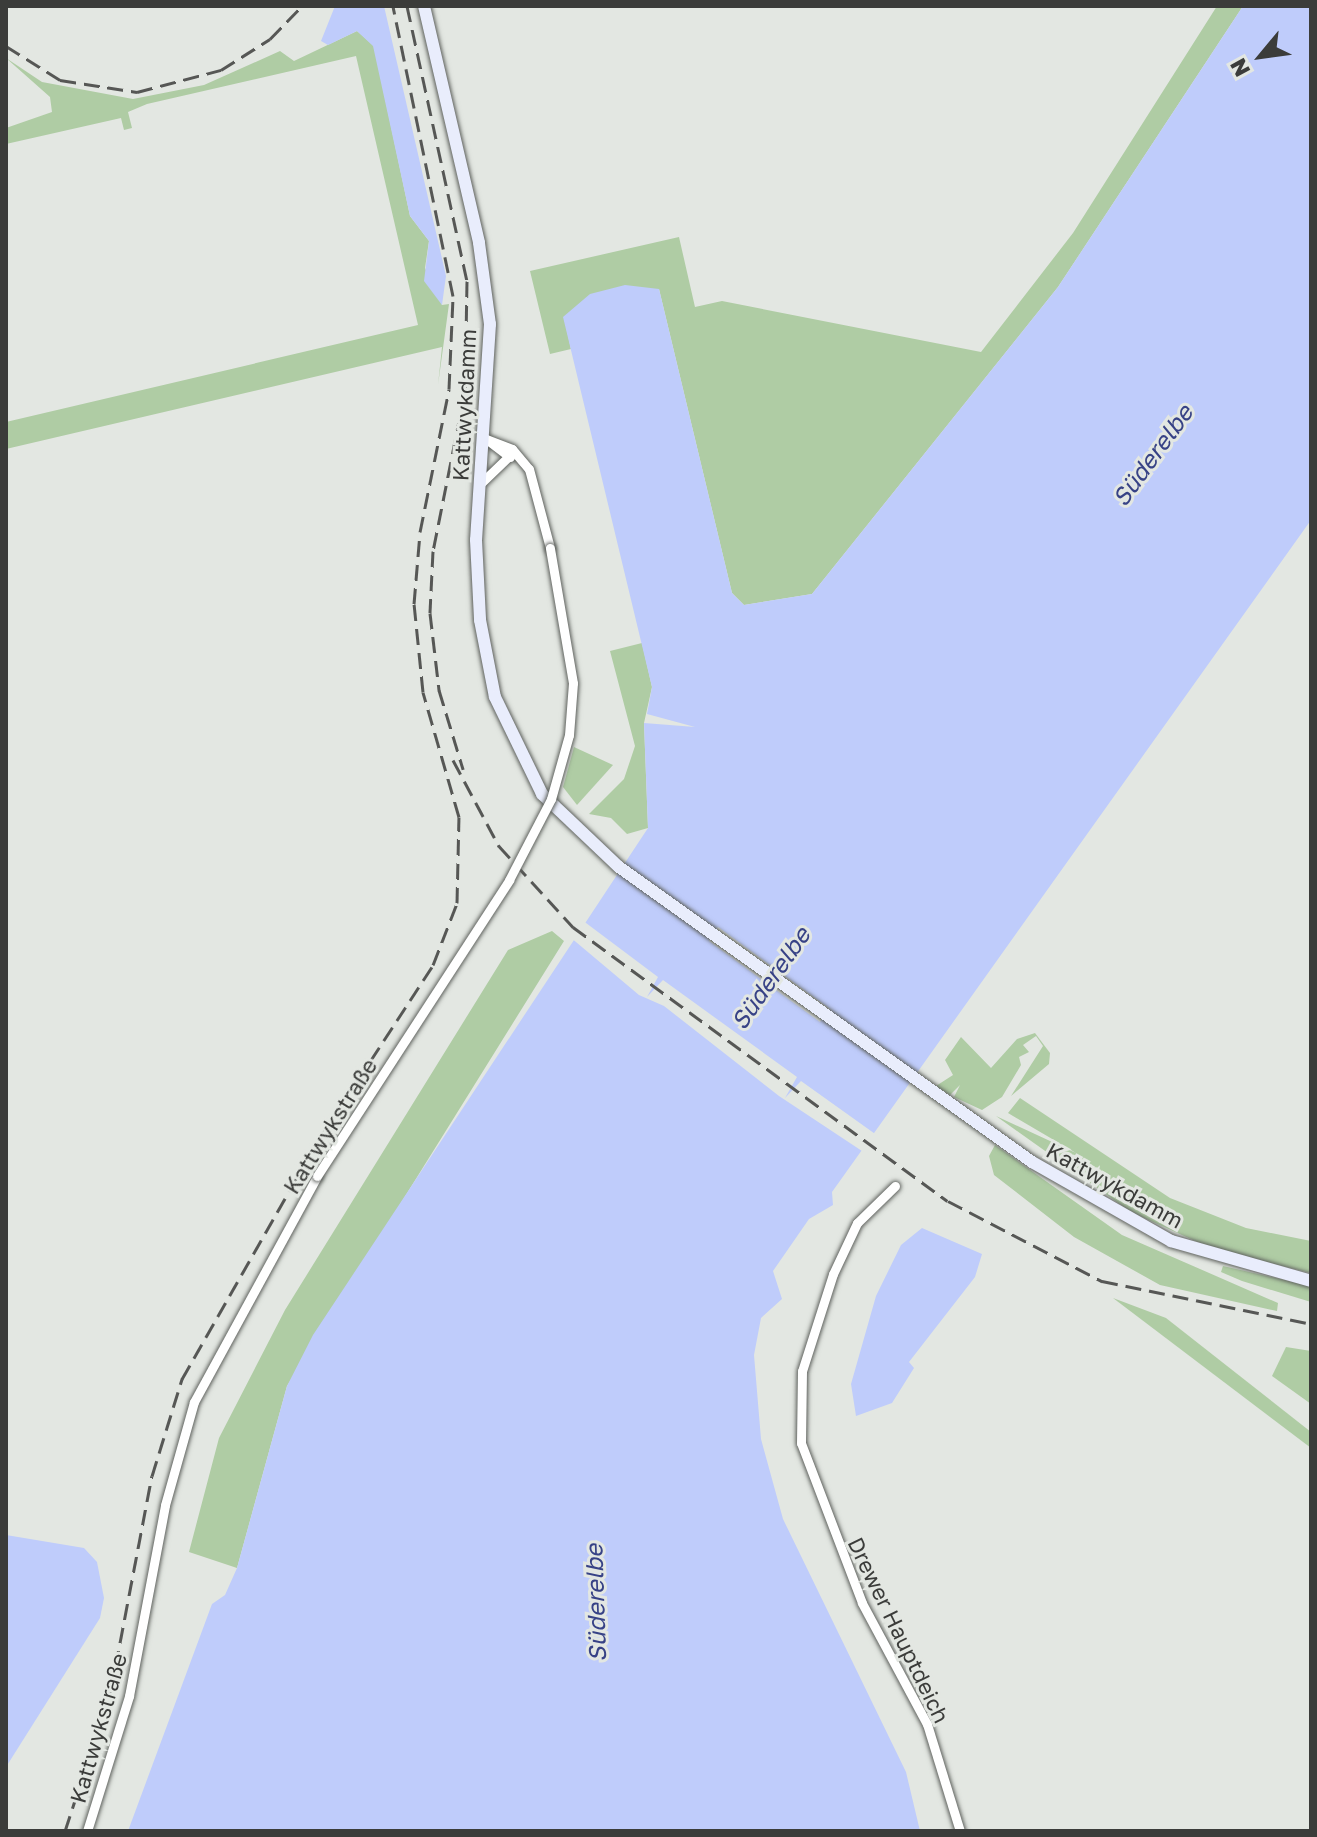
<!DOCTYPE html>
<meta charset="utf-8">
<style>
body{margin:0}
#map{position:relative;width:1317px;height:1837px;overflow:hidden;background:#e3e7e2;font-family:"Golos Text",sans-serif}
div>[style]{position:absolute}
.green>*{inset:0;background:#afcca4}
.water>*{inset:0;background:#bfccfb}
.pier>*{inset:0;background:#e3e7e2}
.roads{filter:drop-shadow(0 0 2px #5f625e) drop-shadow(0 0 2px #5f625e)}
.street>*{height:9px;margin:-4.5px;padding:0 4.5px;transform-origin:4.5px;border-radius:4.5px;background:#fff}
.secondary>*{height:12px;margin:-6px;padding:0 6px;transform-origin:6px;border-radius:6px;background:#e9edfc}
.rail>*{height:3px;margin-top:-1.5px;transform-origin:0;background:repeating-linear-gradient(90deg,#565755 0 16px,transparent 0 24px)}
.bridges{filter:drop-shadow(0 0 2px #5f625e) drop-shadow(0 0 2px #5f625e)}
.street-bridge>*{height:9px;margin:-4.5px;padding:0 4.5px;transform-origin:4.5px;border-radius:4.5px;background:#fff}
span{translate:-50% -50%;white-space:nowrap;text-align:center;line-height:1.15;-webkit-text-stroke:6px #e3e7e2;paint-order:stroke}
.street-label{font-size:22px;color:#3b3c3a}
.water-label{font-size:24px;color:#374286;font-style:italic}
.frame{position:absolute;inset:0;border:8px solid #3b3c3a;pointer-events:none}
.north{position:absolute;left:1221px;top:16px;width:80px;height:80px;-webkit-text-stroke:6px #e3e7e2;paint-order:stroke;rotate:241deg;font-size:22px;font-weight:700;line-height:32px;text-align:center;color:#3b3c3a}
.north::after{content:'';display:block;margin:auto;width:28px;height:36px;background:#3b3c3a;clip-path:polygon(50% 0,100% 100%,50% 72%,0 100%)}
</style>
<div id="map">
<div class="green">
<i style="clip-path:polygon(1217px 6px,1243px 6px,1058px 287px,812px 594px,744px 605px,732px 593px,659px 289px,564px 317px,571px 349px,550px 354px,530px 271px,679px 237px,695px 307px,722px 301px,981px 352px,1073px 233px)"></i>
<i style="clip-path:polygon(357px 31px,374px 46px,410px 216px,429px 241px,425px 268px,442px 305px,449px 304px,438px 385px,442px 347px,6px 449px,6px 422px,418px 325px,356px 56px,147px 104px,128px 112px,132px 128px,124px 130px,121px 118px,6px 144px,6px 128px,52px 112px,50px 97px,6px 58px,42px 82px,133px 99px,204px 85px,280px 51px,294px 61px)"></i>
<i style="clip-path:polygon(642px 643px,652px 687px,644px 723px,648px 828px,627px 834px,611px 818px,589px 814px,624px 779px,635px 746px,610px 651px)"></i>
<i style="clip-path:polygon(574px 747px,613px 765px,577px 805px,563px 787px)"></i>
<i style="clip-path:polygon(552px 931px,564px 941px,287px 1386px,237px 1568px,189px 1552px,219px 1438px,285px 1310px,508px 950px)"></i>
<i style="clip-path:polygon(1035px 1033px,1050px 1053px,1049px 1064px,1011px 1096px,1043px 1046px,1036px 1036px,1023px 1045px,1029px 1052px,1019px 1057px,1021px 1065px,1002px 1097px,982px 1110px,954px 1097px,960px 1085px,950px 1095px,936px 1086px,953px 1075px,945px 1060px,961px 1037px,991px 1068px,1017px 1039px)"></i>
<i style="clip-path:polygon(1020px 1098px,1170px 1198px,1246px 1228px,1311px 1241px,1311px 1273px,1213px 1249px,1131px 1212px,996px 1116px,1076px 1153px,1008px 1113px)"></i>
<i style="clip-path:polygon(995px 1145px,1122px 1235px,1278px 1303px,1277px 1311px,1160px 1285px,1074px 1237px,994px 1175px,989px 1156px)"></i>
<i style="clip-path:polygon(1223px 1266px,1311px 1286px,1311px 1302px,1242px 1281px,1221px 1272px)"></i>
<i style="clip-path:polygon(1113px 1298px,1166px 1318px,1311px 1432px,1311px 1448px)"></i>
<i style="clip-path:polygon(1286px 1347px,1311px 1351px,1311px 1404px,1272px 1376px)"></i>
</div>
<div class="water">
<i style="clip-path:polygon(335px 6px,384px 6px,446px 276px,442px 305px,424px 281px,429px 241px,410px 216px,373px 46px,357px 31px,328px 45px,321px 41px)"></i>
<i style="clip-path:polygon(1243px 6px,1311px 6px,1311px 520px,832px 1192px,833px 1205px,809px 1219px,773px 1271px,782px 1299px,761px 1318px,754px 1355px,761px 1439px,783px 1519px,906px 1772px,920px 1831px,128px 1831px,212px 1604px,225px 1595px,237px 1568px,287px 1386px,313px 1335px,648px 828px,644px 723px,695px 727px,647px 714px,652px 687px,563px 317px,590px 294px,625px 285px,659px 289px,732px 593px,744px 605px,812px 594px,1058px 287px)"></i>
<i style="clip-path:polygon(922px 1228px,982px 1254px,975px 1277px,909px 1362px,914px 1368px,892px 1403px,856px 1416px,851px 1384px,876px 1296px,901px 1245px)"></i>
<i style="clip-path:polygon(6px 1535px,84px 1548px,97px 1562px,104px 1598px,100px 1618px,6px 1767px)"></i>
</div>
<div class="pier">
<i style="clip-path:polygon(582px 920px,658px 977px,647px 997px,663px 980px,797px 1077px,785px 1098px,801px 1081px,878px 1136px,865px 1153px,779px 1096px,664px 1006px,639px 995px,570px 937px)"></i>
<i style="clip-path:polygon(718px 927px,830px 1009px,820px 1022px,709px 941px)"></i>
</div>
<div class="roads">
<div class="street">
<i style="left:486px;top:439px;width:28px;rotate:21deg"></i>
<i style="left:512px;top:449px;width:26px;rotate:50deg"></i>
<i style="left:529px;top:469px;width:82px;rotate:75.1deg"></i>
<i style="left:486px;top:439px;width:30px;rotate:37deg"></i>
<i style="left:480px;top:484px;width:39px;rotate:-44deg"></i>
<i style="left:895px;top:1186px;width:53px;rotate:135.8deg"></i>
<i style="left:857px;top:1223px;width:56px;rotate:115.2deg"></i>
<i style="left:833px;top:1274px;width:102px;rotate:107.7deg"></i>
<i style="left:802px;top:1371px;width:72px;rotate:90.8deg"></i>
<i style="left:801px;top:1443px;width:171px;rotate:69.1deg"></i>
<i style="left:862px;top:1603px;width:137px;rotate:61.8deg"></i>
<i style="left:927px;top:1724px;width:112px;rotate:72.9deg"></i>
<i style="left:87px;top:1831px;width:141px;rotate:-72.7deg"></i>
<i style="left:129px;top:1696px;width:194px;rotate:-79.3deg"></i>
<i style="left:165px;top:1505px;width:107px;rotate:-74.3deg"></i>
<i style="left:194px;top:1402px;width:257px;rotate:-61.4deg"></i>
</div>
<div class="secondary">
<i style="left:424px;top:6px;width:243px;rotate:76.9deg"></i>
<i style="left:479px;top:243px;width:82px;rotate:82.3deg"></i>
<i style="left:490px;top:324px;width:216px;rotate:93.7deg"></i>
<i style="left:476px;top:540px;width:80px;rotate:87.1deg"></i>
<i style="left:480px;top:620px;width:78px;rotate:79deg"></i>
<i style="left:495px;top:697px;width:108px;rotate:64.1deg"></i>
<i style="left:542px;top:794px;width:106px;rotate:43.5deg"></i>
<i style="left:619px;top:867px;width:508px;rotate:35.54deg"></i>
<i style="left:1032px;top:1162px;width:160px;rotate:29.6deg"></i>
<i style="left:1171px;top:1241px;width:146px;rotate:15.9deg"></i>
</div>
</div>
<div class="rail">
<i style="left:407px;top:6px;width:281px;rotate:77.7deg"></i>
<i style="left:467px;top:281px;width:110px;rotate:91deg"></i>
<i style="left:465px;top:391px;width:163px;rotate:101.3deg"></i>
<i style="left:433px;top:551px;width:62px;rotate:92.8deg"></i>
<i style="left:430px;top:613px;width:78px;rotate:83.3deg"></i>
<i style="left:439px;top:690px;width:83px;rotate:73.1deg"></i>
<i style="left:6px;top:46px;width:64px;rotate:32.2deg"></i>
<i style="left:60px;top:80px;width:78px;rotate:8.9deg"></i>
<i style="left:137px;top:92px;width:87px;rotate:-14.7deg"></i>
<i style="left:221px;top:70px;width:58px;rotate:-32.3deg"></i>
<i style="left:270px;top:39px;width:46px;rotate:-45.9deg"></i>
<i style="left:453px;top:760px;width:98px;rotate:61.9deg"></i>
<i style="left:499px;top:846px;width:110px;rotate:47.6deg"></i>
<i style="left:573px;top:927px;width:464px;rotate:36.2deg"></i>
<i style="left:948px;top:1201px;width:174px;rotate:27.5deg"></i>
<i style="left:1102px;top:1281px;width:213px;rotate:11.6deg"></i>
<i style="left:65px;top:1831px;width:148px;rotate:-71.9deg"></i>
<i style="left:111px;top:1690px;width:218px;rotate:-79.2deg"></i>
<i style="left:152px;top:1476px;width:102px;rotate:-72.8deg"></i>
<i style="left:182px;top:1379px;width:274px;rotate:-60.3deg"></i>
<i style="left:318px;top:1141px;width:210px;rotate:-56.8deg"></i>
<i style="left:433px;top:965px;width:66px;rotate:-68.8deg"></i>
<i style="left:457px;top:903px;width:86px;rotate:-88.7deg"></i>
<i style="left:459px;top:817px;width:130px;rotate:-106.1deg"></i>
<i style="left:423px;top:692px;width:88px;rotate:-95.8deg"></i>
<i style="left:414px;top:604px;width:72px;rotate:-85.2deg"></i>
<i style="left:420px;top:532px;width:146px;rotate:-78.5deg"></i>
<i style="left:449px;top:389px;width:93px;rotate:-87.5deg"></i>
<i style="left:453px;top:296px;width:296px;rotate:-101.7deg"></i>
</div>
<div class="bridges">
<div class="street-bridge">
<i style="left:317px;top:1176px;width:353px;rotate:-57deg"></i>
<i style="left:509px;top:880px;width:91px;rotate:-62.6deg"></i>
<i style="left:551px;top:799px;width:66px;rotate:-74.3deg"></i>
<i style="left:569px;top:735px;width:52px;rotate:-85.6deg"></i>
<i style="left:573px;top:683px;width:137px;rotate:-99.7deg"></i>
</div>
</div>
<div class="street-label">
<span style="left:464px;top:405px;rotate:-87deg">Kattwykdamm</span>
<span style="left:330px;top:1126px;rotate:-58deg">Kattwykstraße</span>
<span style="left:1115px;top:1185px;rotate:29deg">Kattwykdamm</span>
<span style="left:899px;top:1630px;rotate:64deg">Drewer Hauptdeich</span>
<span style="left:98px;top:1728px;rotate:-74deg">Kattwykstraße</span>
</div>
<div class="water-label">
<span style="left:1152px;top:455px;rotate:-54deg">Süderelbe</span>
<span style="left:770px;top:978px;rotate:-55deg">Süderelbe</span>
<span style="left:595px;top:1603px;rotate:-92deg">Süderelbe</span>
</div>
<div class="frame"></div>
<div class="north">N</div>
</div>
